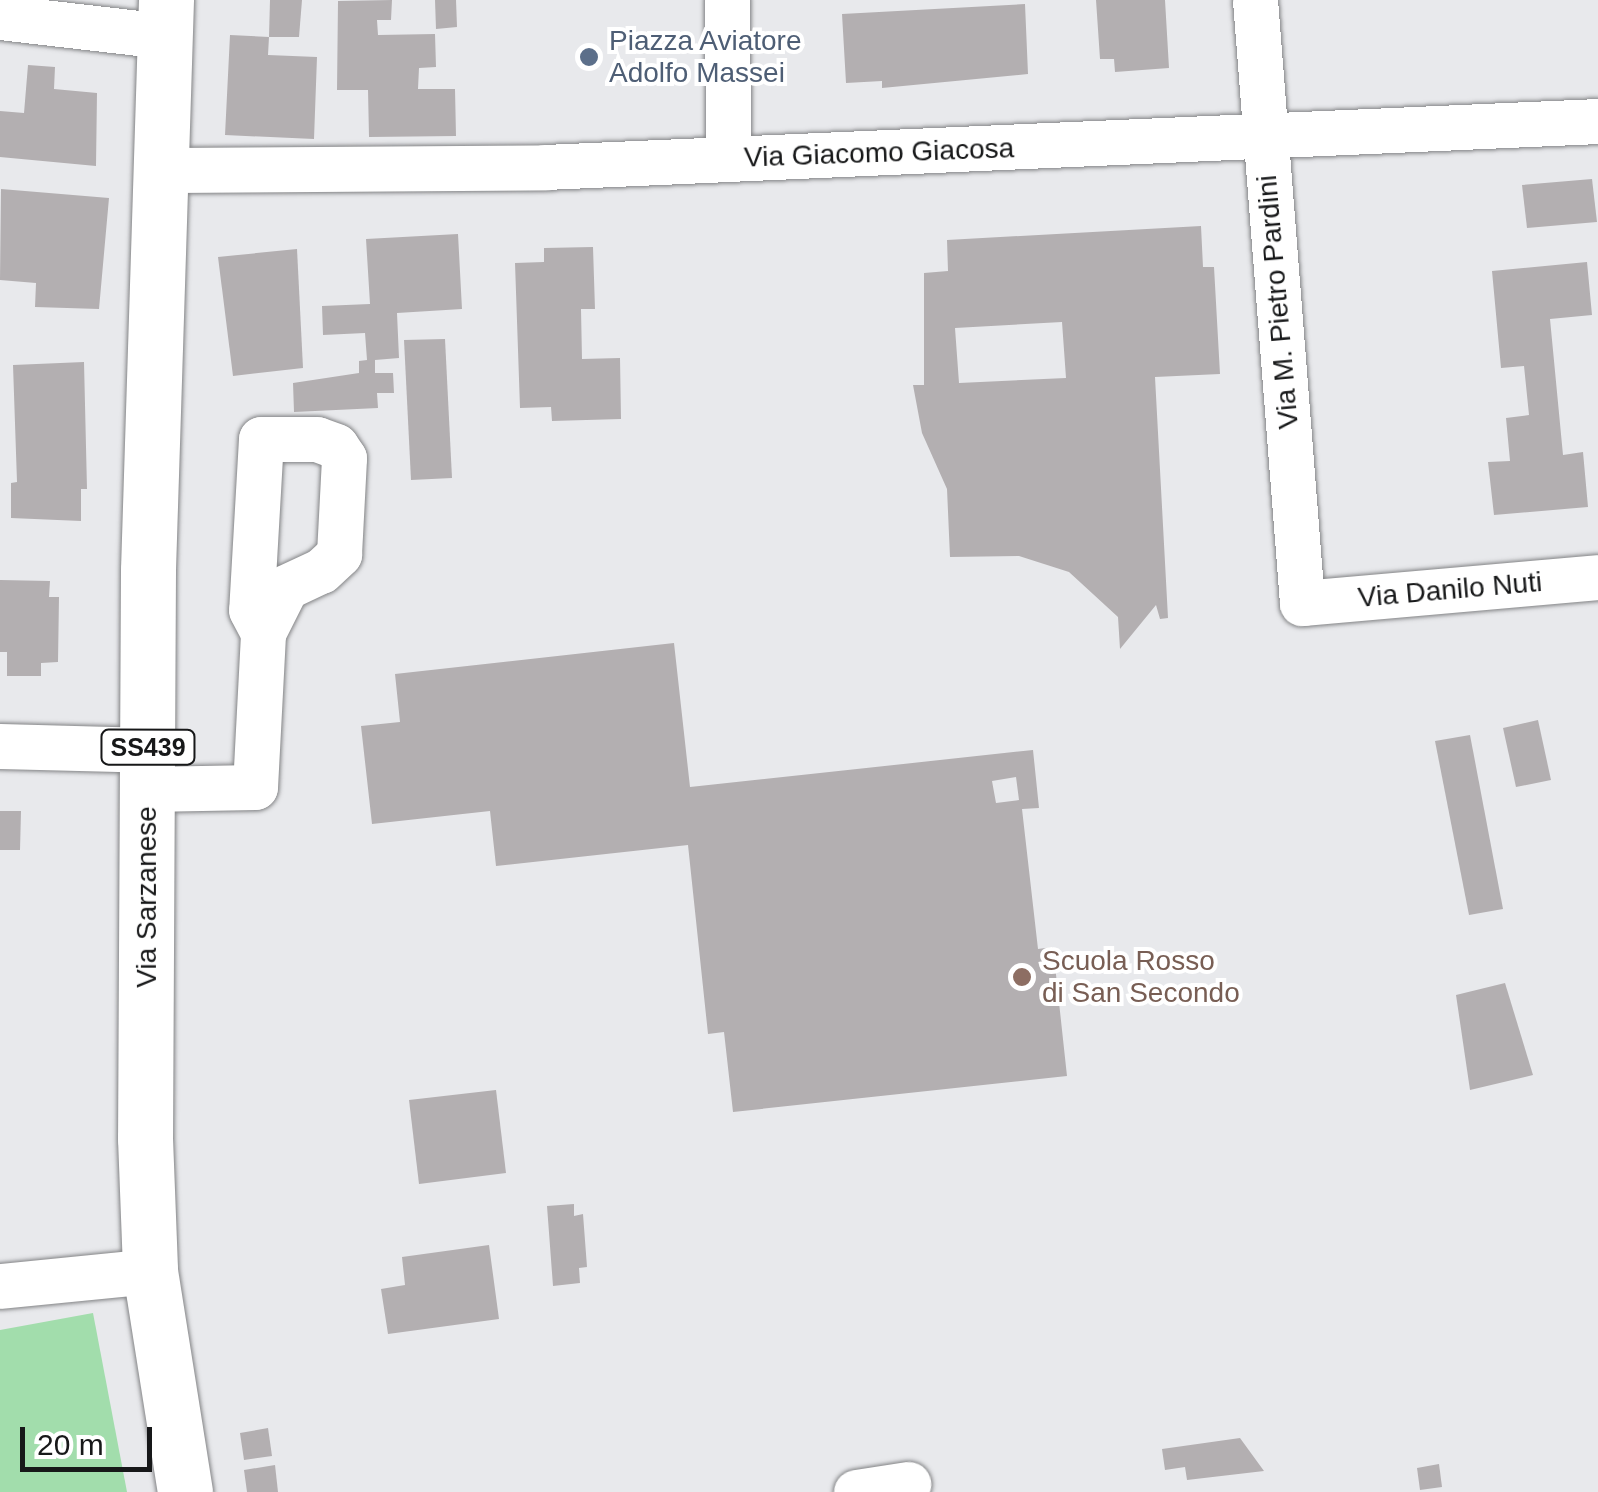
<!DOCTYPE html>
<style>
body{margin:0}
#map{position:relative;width:1598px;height:1492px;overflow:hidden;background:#e8e9ec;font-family:Arial,sans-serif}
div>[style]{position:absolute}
.green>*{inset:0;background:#a2ddac}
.building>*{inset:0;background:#b3afb1}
.roads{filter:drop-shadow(0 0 2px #838486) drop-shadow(0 0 2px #838486)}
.minor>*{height:45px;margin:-22.5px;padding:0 22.5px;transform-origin:22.5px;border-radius:22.5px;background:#fff}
.major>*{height:55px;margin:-27.5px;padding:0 27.5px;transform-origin:27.5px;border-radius:27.5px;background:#fff}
.dots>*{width:28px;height:28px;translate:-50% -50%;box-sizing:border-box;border:5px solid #fff;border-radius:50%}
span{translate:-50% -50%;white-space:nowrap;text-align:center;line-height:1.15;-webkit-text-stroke:8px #fff;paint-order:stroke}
.shield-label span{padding:2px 8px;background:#fff;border:2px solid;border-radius:8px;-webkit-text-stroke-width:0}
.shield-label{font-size:25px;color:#171819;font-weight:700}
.service-label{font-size:28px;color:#4e5e75}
.left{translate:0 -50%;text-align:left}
.street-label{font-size:28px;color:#171819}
.education-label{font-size:28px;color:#785e54}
.scale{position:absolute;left:20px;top:1427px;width:132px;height:45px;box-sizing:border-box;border:5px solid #171819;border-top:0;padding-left:12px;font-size:30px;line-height:35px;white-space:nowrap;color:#171819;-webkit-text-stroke:8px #fff;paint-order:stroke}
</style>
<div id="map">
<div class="green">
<i style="clip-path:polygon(93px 1313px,127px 1492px,0 1492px,0 1330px)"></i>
</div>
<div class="building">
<i style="clip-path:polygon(270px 0,302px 0,299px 37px,269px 37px)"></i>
<i style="clip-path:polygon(392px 0,391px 20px,377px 20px,378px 35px,435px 34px,436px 67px,419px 68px,418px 89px,455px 89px,456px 136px,369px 137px,368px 90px,337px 90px,338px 1px)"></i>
<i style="clip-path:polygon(435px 0,456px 0,457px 27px,436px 29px)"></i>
<i style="clip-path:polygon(1096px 0,1165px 0,1169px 68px,1115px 72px,1114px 59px,1100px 59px)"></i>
<i style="clip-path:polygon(1025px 4px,1028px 74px,882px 88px,882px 81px,846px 83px,842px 14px)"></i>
<i style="clip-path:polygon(230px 35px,269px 37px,268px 55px,317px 57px,314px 139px,225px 135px)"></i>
<i style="clip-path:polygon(28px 65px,55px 67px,54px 89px,97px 93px,96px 166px,0 157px,0 111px,24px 113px)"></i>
<i style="clip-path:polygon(1592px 179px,1597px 222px,1527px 228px,1522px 185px)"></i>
<i style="clip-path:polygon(1px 189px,109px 198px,99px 309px,35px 307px,36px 283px,0 280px)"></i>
<i style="clip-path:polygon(evenodd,1201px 226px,1203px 267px,1214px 267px,1220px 374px,1155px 377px,1168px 618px,1160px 619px,1156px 605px,1120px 649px,1118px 617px,1069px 572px,1019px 556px,950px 557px,947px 489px,922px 433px,913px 385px,924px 385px,924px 273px,948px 271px,947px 240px,1201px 226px,1062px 322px,1066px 378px,959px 383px,955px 328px,1062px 322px)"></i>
<i style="clip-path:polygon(458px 234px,462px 309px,397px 313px,399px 358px,375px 360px,375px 373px,393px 373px,394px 393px,377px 393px,378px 408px,294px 412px,293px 383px,359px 373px,359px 361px,367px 360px,365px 333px,323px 335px,322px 306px,370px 304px,366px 239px)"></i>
<i style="clip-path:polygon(593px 247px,595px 309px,581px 309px,582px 359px,620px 358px,621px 419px,552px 421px,551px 407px,520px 408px,515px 263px,544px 262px,544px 248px)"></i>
<i style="clip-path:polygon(297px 249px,303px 368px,233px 376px,218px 257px)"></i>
<i style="clip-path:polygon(1587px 262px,1592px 315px,1550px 319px,1563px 455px,1583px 452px,1588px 507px,1494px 515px,1488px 462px,1510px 461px,1506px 418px,1529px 415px,1524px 366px,1501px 368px,1492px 271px)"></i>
<i style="clip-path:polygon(445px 339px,452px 478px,411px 480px,404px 340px)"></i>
<i style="clip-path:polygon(84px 362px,87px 489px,81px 489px,81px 521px,11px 518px,11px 483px,17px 482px,13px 365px)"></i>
<i style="clip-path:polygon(0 580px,50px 581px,49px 597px,59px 597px,58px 662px,41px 663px,41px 676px,7px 676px,7px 652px,0 652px)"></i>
<i style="clip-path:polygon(evenodd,674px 643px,690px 787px,1033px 750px,1039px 808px,1022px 809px,1038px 949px,1053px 947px,1067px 1076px,733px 1112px,724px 1032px,708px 1034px,688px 845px,496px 866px,490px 811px,372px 824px,361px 726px,400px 722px,395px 674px,674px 643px,1016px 777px,1019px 800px,996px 803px,992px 781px,1016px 777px)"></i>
<i style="clip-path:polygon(1538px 720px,1551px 780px,1516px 787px,1503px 728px)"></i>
<i style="clip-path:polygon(1470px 735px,1503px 909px,1469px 915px,1435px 741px)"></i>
<i style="clip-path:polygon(0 811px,21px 811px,20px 850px,0 850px)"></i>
<i style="clip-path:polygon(1505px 983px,1533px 1075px,1470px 1090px,1456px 995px)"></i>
<i style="clip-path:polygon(496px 1090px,506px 1173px,419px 1184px,409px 1100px)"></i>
<i style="clip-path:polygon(574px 1204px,574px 1216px,583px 1214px,587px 1267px,579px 1268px,580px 1283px,553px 1286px,547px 1206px)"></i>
<i style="clip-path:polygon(489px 1245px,499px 1319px,388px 1334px,381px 1289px,405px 1285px,402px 1257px)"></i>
<i style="clip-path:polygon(268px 1428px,272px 1456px,244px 1460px,240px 1433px)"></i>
<i style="clip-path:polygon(1240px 1438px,1264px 1471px,1187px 1480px,1185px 1467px,1165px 1470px,1162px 1449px)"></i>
<i style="clip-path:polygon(1439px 1464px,1442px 1487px,1420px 1490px,1417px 1468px)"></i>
<i style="clip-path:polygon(275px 1465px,278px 1492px,247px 1492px,244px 1470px)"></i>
</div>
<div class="roads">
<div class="minor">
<i style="left:727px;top:0;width:158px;rotate:89.6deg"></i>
<i style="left:1255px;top:0;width:605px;rotate:85.54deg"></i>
<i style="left:1302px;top:603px;width:297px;rotate:-5deg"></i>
<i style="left:0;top:17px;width:165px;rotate:6.6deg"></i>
<i style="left:160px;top:170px;width:385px;rotate:-0.4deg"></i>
<i style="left:545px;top:167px;width:1054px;rotate:-2.5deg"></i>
<i style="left:0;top:746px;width:148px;rotate:1.5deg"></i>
<i style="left:148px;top:789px;width:107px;rotate:-1.1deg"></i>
<i style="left:255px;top:787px;width:154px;rotate:-87deg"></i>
<i style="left:263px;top:633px;width:51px;rotate:-63.4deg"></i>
<i style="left:286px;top:587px;width:38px;rotate:-25deg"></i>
<i style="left:321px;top:571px;width:25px;rotate:-43deg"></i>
<i style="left:339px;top:554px;width:96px;rotate:-87deg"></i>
<i style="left:344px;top:458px;width:14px;rotate:-124deg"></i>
<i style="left:336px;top:446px;width:20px;rotate:-160deg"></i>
<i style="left:317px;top:439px;width:56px;rotate:180deg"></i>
<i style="left:261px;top:439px;width:171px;rotate:93.3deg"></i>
<i style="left:251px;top:610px;width:26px;rotate:62deg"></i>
<i style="left:0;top:1286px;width:151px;rotate:-5.7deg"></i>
<i style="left:856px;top:1492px;width:53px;rotate:-8.7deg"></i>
</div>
<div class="major">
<i style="left:166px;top:0;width:571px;rotate:91.81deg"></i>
<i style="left:148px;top:571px;width:567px;rotate:90.3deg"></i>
<i style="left:145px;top:1138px;width:133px;rotate:87.8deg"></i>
<i style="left:150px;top:1271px;width:224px;rotate:81deg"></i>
</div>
</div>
<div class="dots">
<i style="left:589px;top:57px;background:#5c6f8a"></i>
<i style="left:1022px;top:977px;background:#8d6e63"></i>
</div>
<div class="shield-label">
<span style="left:148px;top:747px">SS439</span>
</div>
<div class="service-label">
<span class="left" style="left:609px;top:57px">Piazza Aviatore<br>Adolfo Massei</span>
</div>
<div class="street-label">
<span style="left:879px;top:153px;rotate:-2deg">Via Giacomo Giacosa</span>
<span style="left:1278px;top:302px;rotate:-95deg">Via M. Pietro Pardini</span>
<span style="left:1450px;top:590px;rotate:-5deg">Via Danilo Nuti</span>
<span style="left:147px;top:897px;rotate:-90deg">Via Sarzanese</span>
</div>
<div class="education-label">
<span class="left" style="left:1042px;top:977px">Scuola Rosso<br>di San Secondo</span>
</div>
<div class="scale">20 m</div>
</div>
